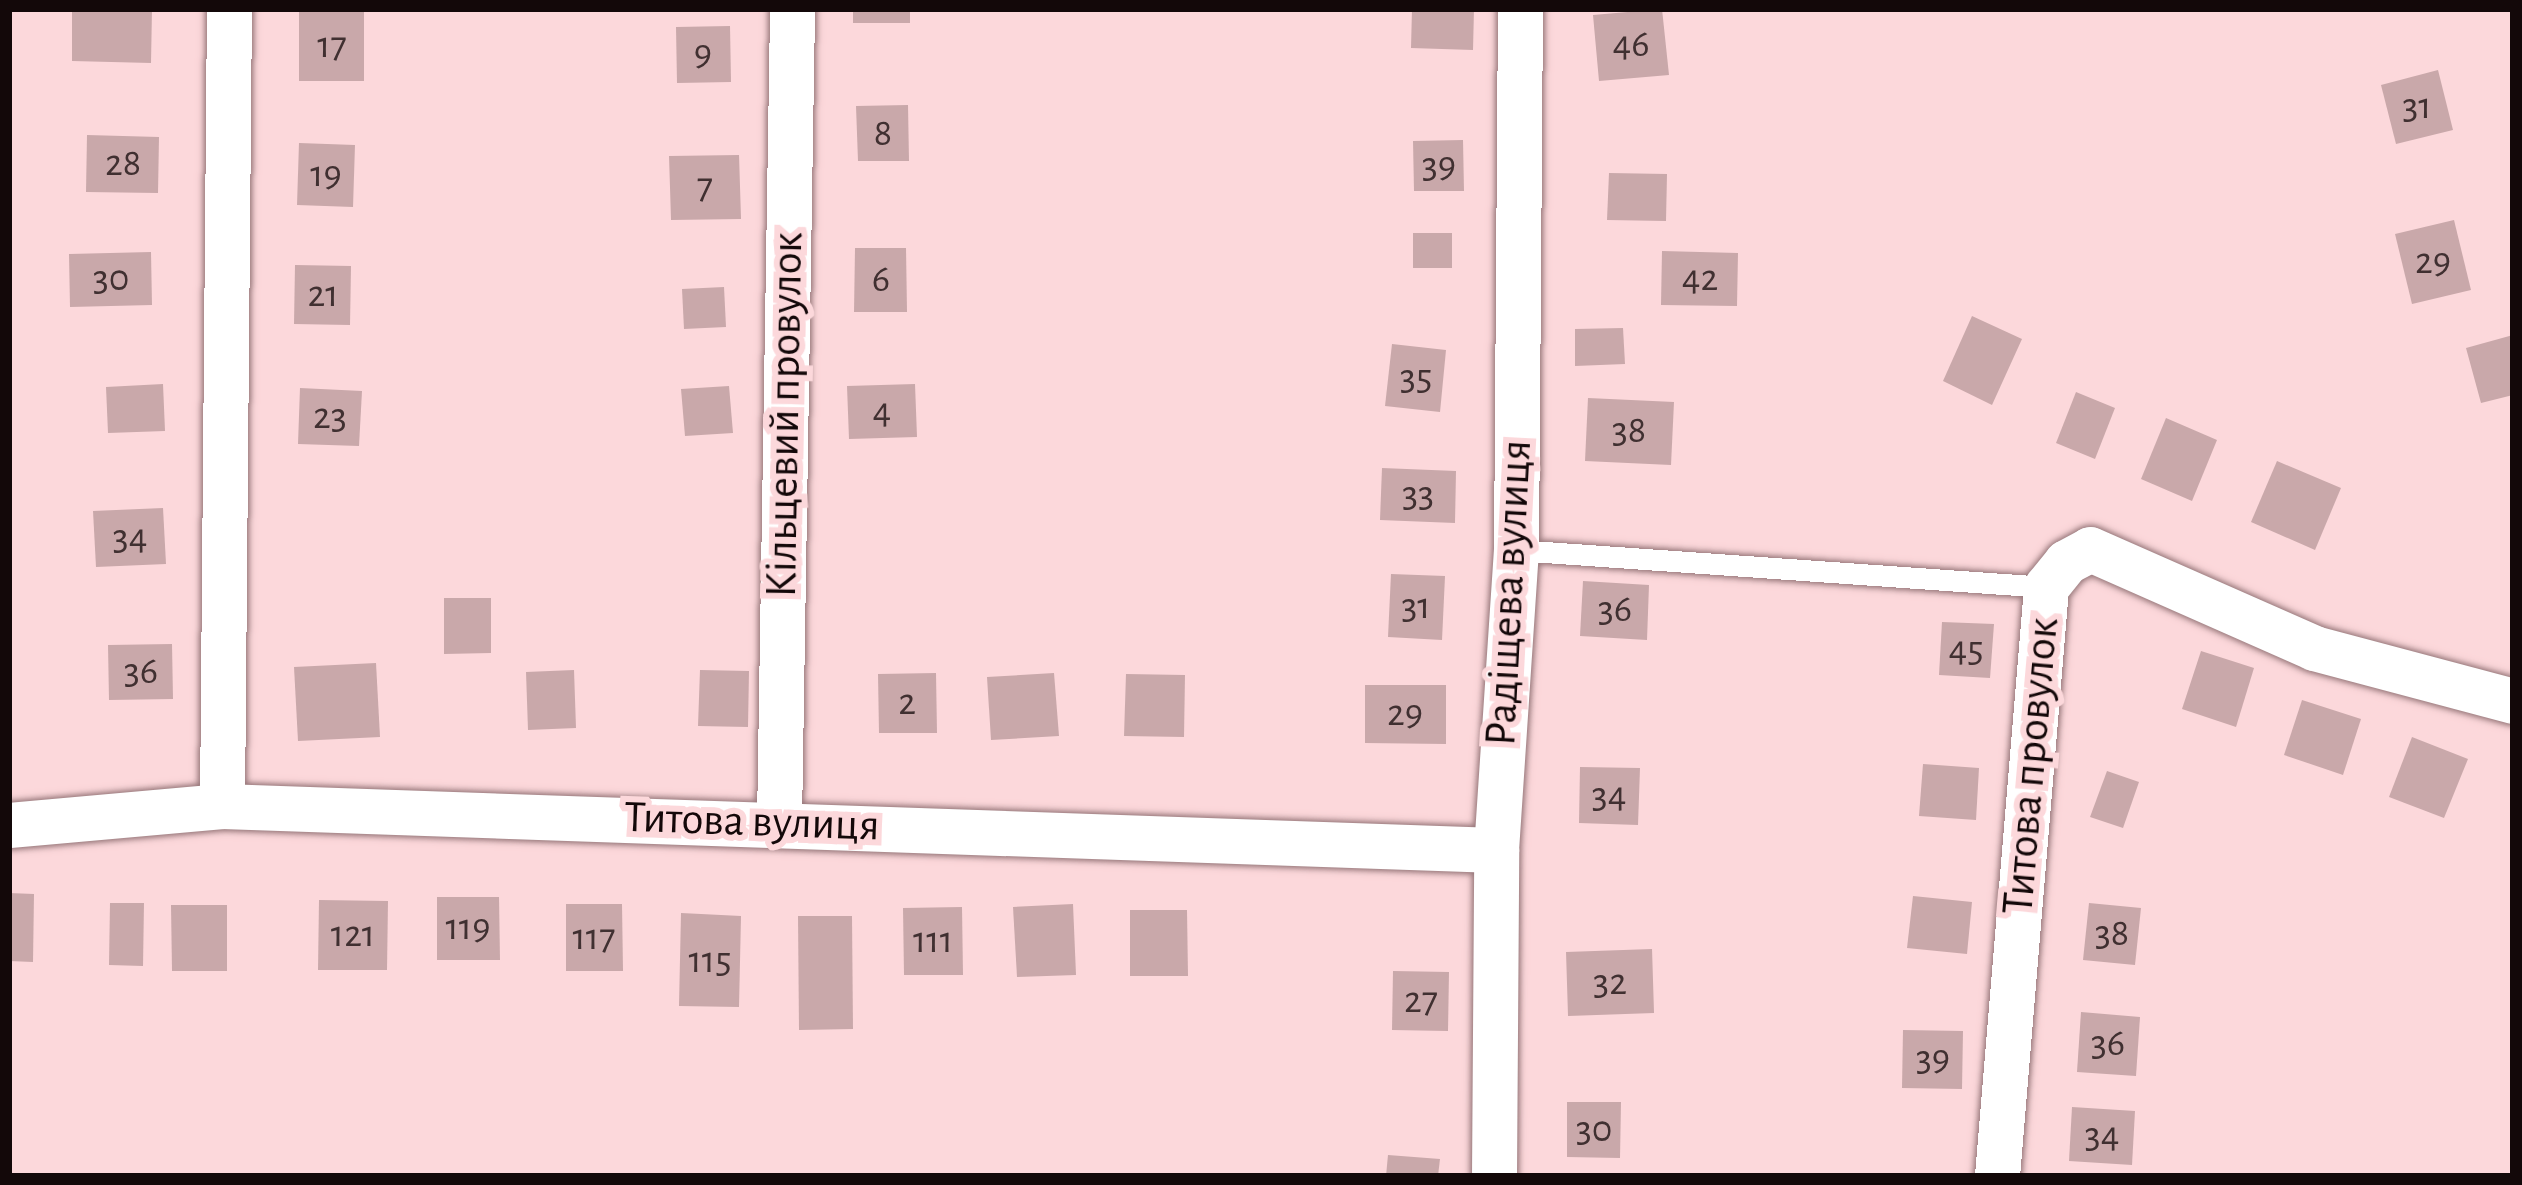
<!DOCTYPE html>
<meta charset="utf-8">
<style>
body{margin:0}
#map{position:relative;width:2522px;height:1185px;overflow:hidden;background:#fcd8db;font-family:"Alegreya Sans",sans-serif}
div>[style]{position:absolute}
.building>*{inset:0;background:#c9a8aa}
.roads{filter:drop-shadow(0 0 3px #967679) drop-shadow(0 0 3px #967679)}
.service>*{height:21px;margin:-10.5px;padding:0 10.5px;transform-origin:10.5px;border-radius:10.5px;background:#fff}
.minor>*{height:45px;margin:-22.5px;padding:0 22.5px;transform-origin:22.5px;border-radius:22.5px;background:#fff}
span{translate:-50% -50%;white-space:nowrap;text-align:center;line-height:1.15;-webkit-text-stroke:12px #fcd8db;paint-order:stroke}
.number-label{font-size:39px;color:#403031}
.number-label span{-webkit-text-stroke-width:0}
.street-label{font-size:45px;color:#130809}
.frame{position:absolute;inset:0;border:12px solid #130809;pointer-events:none}
</style>
<div id="map">
<div class="building">
<i style="clip-path:polygon(72px 9px,152px 9px,151px 63px,72px 61px)"></i>
<i style="clip-path:polygon(853px 9px,910px 9px,910px 23px,853px 23px)"></i>
<i style="clip-path:polygon(1412px 9px,1474px 9px,1473px 50px,1411px 48px)"></i>
<i style="clip-path:polygon(1662px 9px,1669px 75px,1599px 81px,1593px 15px)"></i>
<i style="clip-path:polygon(299px 10px,364px 11px,364px 81px,299px 81px)"></i>
<i style="clip-path:polygon(730px 26px,731px 82px,677px 83px,676px 27px)"></i>
<i style="clip-path:polygon(2438px 70px,2453px 130px,2396px 144px,2381px 85px)"></i>
<i style="clip-path:polygon(908px 105px,909px 161px,858px 161px,856px 106px)"></i>
<i style="clip-path:polygon(87px 135px,159px 137px,158px 193px,86px 192px)"></i>
<i style="clip-path:polygon(1463px 140px,1464px 191px,1414px 191px,1413px 141px)"></i>
<i style="clip-path:polygon(299px 143px,355px 145px,353px 207px,297px 205px)"></i>
<i style="clip-path:polygon(739px 155px,741px 219px,671px 220px,669px 156px)"></i>
<i style="clip-path:polygon(1609px 173px,1667px 174px,1666px 221px,1607px 220px)"></i>
<i style="clip-path:polygon(2454px 220px,2471px 290px,2412px 304px,2395px 234px)"></i>
<i style="clip-path:polygon(1413px 233px,1452px 233px,1452px 268px,1413px 268px)"></i>
<i style="clip-path:polygon(855px 248px,906px 248px,907px 312px,854px 312px)"></i>
<i style="clip-path:polygon(1662px 251px,1738px 253px,1737px 306px,1661px 305px)"></i>
<i style="clip-path:polygon(151px 252px,152px 305px,70px 307px,69px 254px)"></i>
<i style="clip-path:polygon(295px 265px,351px 266px,350px 325px,294px 324px)"></i>
<i style="clip-path:polygon(724px 287px,726px 327px,684px 329px,682px 289px)"></i>
<i style="clip-path:polygon(1972px 316px,2022px 339px,1992px 405px,1943px 381px)"></i>
<i style="clip-path:polygon(1623px 328px,1625px 364px,1575px 366px,1575px 329px)"></i>
<i style="clip-path:polygon(2513px 335px,2513px 395px,2481px 403px,2466px 348px)"></i>
<i style="clip-path:polygon(1392px 344px,1446px 350px,1440px 412px,1385px 406px)"></i>
<i style="clip-path:polygon(163px 384px,165px 431px,108px 433px,106px 387px)"></i>
<i style="clip-path:polygon(915px 384px,917px 437px,849px 439px,847px 386px)"></i>
<i style="clip-path:polygon(729px 386px,733px 433px,685px 436px,681px 389px)"></i>
<i style="clip-path:polygon(300px 388px,362px 391px,359px 446px,298px 444px)"></i>
<i style="clip-path:polygon(2076px 392px,2115px 408px,2095px 459px,2056px 443px)"></i>
<i style="clip-path:polygon(1588px 398px,1674px 402px,1671px 465px,1585px 461px)"></i>
<i style="clip-path:polygon(2166px 418px,2217px 440px,2192px 501px,2141px 479px)"></i>
<i style="clip-path:polygon(2277px 461px,2341px 488px,2315px 550px,2251px 522px)"></i>
<i style="clip-path:polygon(1382px 468px,1456px 471px,1455px 523px,1380px 520px)"></i>
<i style="clip-path:polygon(163px 508px,166px 564px,96px 567px,93px 511px)"></i>
<i style="clip-path:polygon(1391px 574px,1445px 576px,1442px 640px,1388px 637px)"></i>
<i style="clip-path:polygon(1583px 581px,1649px 585px,1647px 640px,1580px 636px)"></i>
<i style="clip-path:polygon(444px 598px,491px 598px,491px 653px,444px 654px)"></i>
<i style="clip-path:polygon(1942px 622px,1994px 624px,1990px 678px,1939px 675px)"></i>
<i style="clip-path:polygon(172px 644px,173px 699px,109px 700px,108px 645px)"></i>
<i style="clip-path:polygon(2201px 651px,2254px 668px,2236px 727px,2182px 709px)"></i>
<i style="clip-path:polygon(376px 663px,380px 737px,298px 741px,294px 667px)"></i>
<i style="clip-path:polygon(574px 670px,576px 728px,528px 730px,526px 672px)"></i>
<i style="clip-path:polygon(700px 670px,749px 671px,748px 727px,698px 726px)"></i>
<i style="clip-path:polygon(936px 673px,937px 733px,879px 733px,878px 674px)"></i>
<i style="clip-path:polygon(1054px 673px,1059px 736px,991px 740px,987px 677px)"></i>
<i style="clip-path:polygon(1126px 674px,1185px 675px,1184px 737px,1124px 736px)"></i>
<i style="clip-path:polygon(1365px 685px,1446px 685px,1446px 744px,1365px 743px)"></i>
<i style="clip-path:polygon(2302px 700px,2361px 719px,2343px 775px,2284px 755px)"></i>
<i style="clip-path:polygon(2412px 737px,2468px 759px,2444px 818px,2389px 797px)"></i>
<i style="clip-path:polygon(1923px 764px,1979px 768px,1976px 820px,1919px 816px)"></i>
<i style="clip-path:polygon(1580px 767px,1640px 768px,1638px 825px,1579px 823px)"></i>
<i style="clip-path:polygon(2107px 771px,2139px 782px,2123px 828px,2090px 817px)"></i>
<i style="clip-path:polygon(9px 893px,34px 894px,33px 962px,9px 961px)"></i>
<i style="clip-path:polygon(1913px 896px,1972px 902px,1967px 954px,1907px 948px)"></i>
<i style="clip-path:polygon(437px 897px,499px 897px,500px 960px,437px 960px)"></i>
<i style="clip-path:polygon(319px 900px,388px 901px,387px 970px,318px 970px)"></i>
<i style="clip-path:polygon(110px 903px,144px 903px,143px 966px,109px 965px)"></i>
<i style="clip-path:polygon(2089px 903px,2141px 908px,2135px 965px,2083px 960px)"></i>
<i style="clip-path:polygon(566px 904px,622px 904px,623px 971px,566px 971px)"></i>
<i style="clip-path:polygon(1073px 904px,1076px 975px,1017px 977px,1013px 907px)"></i>
<i style="clip-path:polygon(171px 905px,227px 905px,227px 971px,172px 971px)"></i>
<i style="clip-path:polygon(962px 907px,963px 975px,904px 975px,903px 908px)"></i>
<i style="clip-path:polygon(1130px 910px,1187px 910px,1188px 976px,1130px 976px)"></i>
<i style="clip-path:polygon(681px 913px,741px 916px,739px 1007px,679px 1006px)"></i>
<i style="clip-path:polygon(798px 916px,852px 916px,853px 1029px,799px 1030px)"></i>
<i style="clip-path:polygon(1652px 949px,1654px 1013px,1568px 1016px,1566px 952px)"></i>
<i style="clip-path:polygon(1393px 971px,1449px 972px,1448px 1031px,1392px 1030px)"></i>
<i style="clip-path:polygon(2081px 1012px,2140px 1017px,2136px 1076px,2077px 1072px)"></i>
<i style="clip-path:polygon(1903px 1030px,1963px 1031px,1962px 1089px,1902px 1088px)"></i>
<i style="clip-path:polygon(1567px 1102px,1621px 1102px,1620px 1158px,1567px 1157px)"></i>
<i style="clip-path:polygon(2072px 1107px,2135px 1111px,2132px 1165px,2069px 1161px)"></i>
<i style="clip-path:polygon(1388px 1155px,1440px 1159px,1438px 1176px,1386px 1176px)"></i>
</div>
<div class="roads">
<div class="service">
<i style="left:1516px;top:550px;width:531px;rotate:3.99deg"></i>
</div>
<div class="minor">
<i style="left:222px;top:806px;width:797px;rotate:-89.5deg"></i>
<i style="left:779px;top:822px;width:813px;rotate:-89.08deg"></i>
<i style="left:9px;top:825px;width:214px;rotate:-5.1deg"></i>
<i style="left:222px;top:806px;width:1275px;rotate:1.98deg"></i>
<i style="left:1494px;top:1176px;width:326px;rotate:-89.6deg"></i>
<i style="left:1496px;top:850px;width:301px;rotate:-86.2deg"></i>
<i style="left:1516px;top:550px;width:541px;rotate:-89.58deg"></i>
<i style="left:1997px;top:1176px;width:591px;rotate:-85.24deg"></i>
<i style="left:2046px;top:587px;width:32px;rotate:-51deg"></i>
<i style="left:2066px;top:562px;width:27px;rotate:-28deg"></i>
<i style="left:2090px;top:549px;width:245px;rotate:23.8deg"></i>
<i style="left:2314px;top:648px;width:206px;rotate:14.9deg"></i>
</div>
</div>
<div class="number-label">
<span style="left:1631px;top:45px">46</span>
<span style="left:332px;top:46px">17</span>
<span style="left:703px;top:54px">9</span>
<span style="left:2417px;top:107px">31</span>
<span style="left:883px;top:134px">8</span>
<span style="left:123px;top:164px">28</span>
<span style="left:1439px;top:166px">39</span>
<span style="left:326px;top:175px">19</span>
<span style="left:705px;top:187px">7</span>
<span style="left:2433px;top:262px">29</span>
<span style="left:111px;top:279px">30</span>
<span style="left:1700px;top:279px">42</span>
<span style="left:881px;top:280px">6</span>
<span style="left:323px;top:295px">21</span>
<span style="left:1416px;top:378px">35</span>
<span style="left:882px;top:412px">4</span>
<span style="left:330px;top:417px">23</span>
<span style="left:1629px;top:431px">38</span>
<span style="left:1418px;top:495px">33</span>
<span style="left:130px;top:538px">34</span>
<span style="left:1416px;top:607px">31</span>
<span style="left:1615px;top:610px">36</span>
<span style="left:1966px;top:650px">45</span>
<span style="left:141px;top:672px">36</span>
<span style="left:907px;top:703px">2</span>
<span style="left:1405px;top:714px">29</span>
<span style="left:1609px;top:796px">34</span>
<span style="left:468px;top:928px">119</span>
<span style="left:2112px;top:934px">38</span>
<span style="left:353px;top:935px">121</span>
<span style="left:594px;top:938px">117</span>
<span style="left:933px;top:941px">111</span>
<span style="left:710px;top:961px">115</span>
<span style="left:1610px;top:983px">32</span>
<span style="left:1421px;top:1001px">27</span>
<span style="left:2108px;top:1044px">36</span>
<span style="left:1933px;top:1059px">39</span>
<span style="left:1594px;top:1130px">30</span>
<span style="left:2102px;top:1136px">34</span>
</div>
<div class="street-label">
<span style="left:785px;top:415px;rotate:-89deg">Кільцевий провулок</span>
<span style="left:1509px;top:593px;rotate:-87deg">Радіщева вулиця</span>
<span style="left:2031px;top:766px;rotate:-85deg">Титова провулок</span>
<span style="left:752px;top:822px;rotate:2deg">Титова вулиця</span>
</div>
<div class="frame"></div>
</div>
